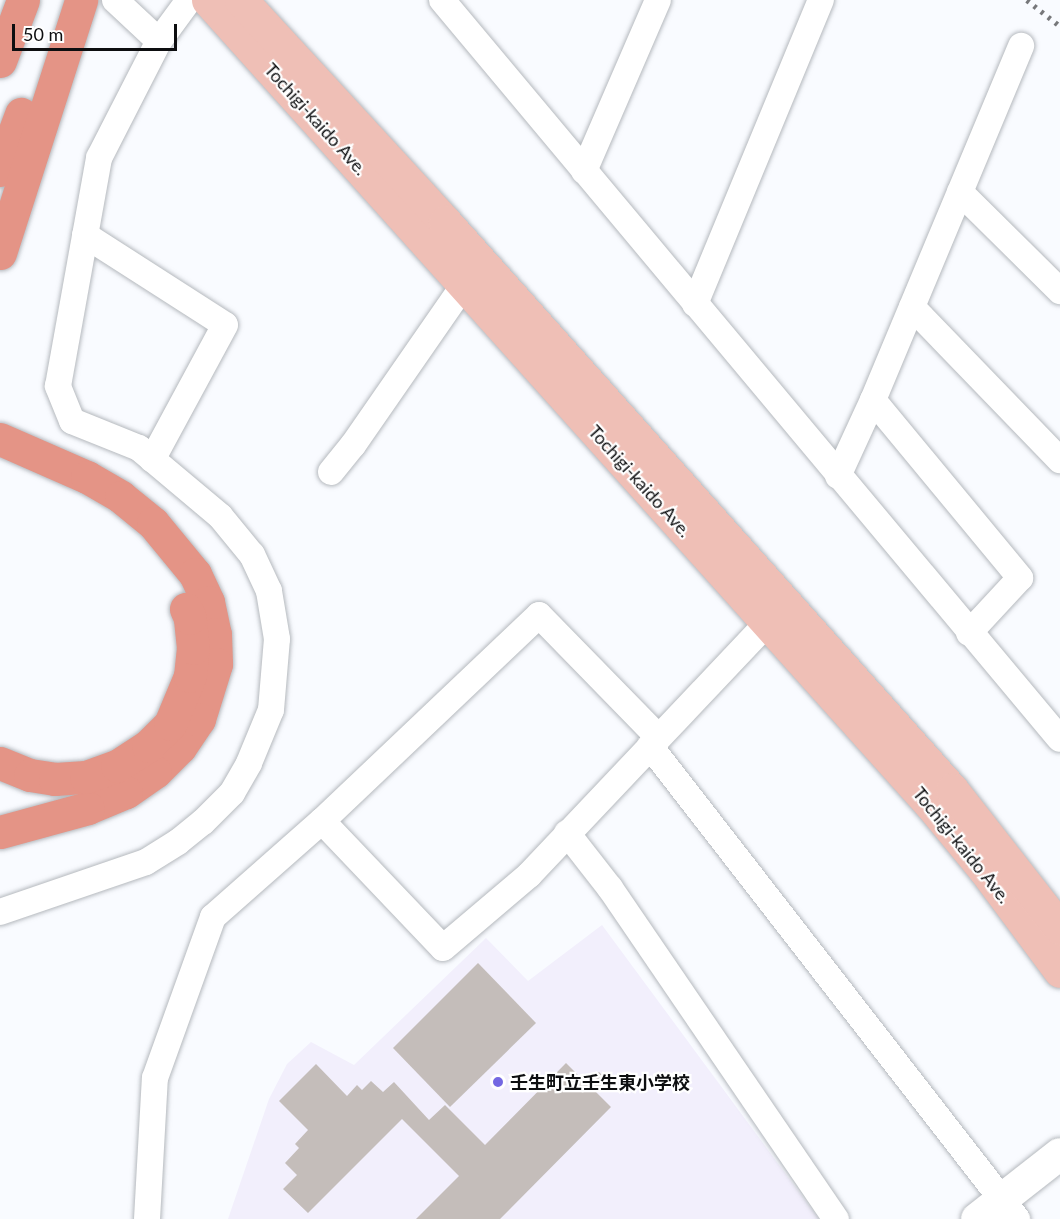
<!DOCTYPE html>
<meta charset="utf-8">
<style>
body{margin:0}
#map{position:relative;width:1060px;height:1219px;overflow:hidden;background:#f9fbff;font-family:Lato,"Noto Sans JP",sans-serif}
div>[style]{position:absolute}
.education>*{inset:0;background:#f2effc}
.building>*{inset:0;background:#c4bdba}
.roads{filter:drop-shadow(0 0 2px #b5b9be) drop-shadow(0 0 2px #b5b9be)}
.minor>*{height:26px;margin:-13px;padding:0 13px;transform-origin:13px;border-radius:13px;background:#fff}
.tertiary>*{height:32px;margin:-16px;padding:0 16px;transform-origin:16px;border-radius:16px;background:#fff}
.primary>*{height:33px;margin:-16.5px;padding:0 16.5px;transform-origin:16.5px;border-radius:16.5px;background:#efbfb6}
.motorway>*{height:33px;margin:-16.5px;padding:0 16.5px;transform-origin:16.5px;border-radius:16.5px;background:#e49486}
.rail>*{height:4.5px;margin-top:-2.25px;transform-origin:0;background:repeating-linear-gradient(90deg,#76777a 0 3px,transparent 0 9px)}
.dots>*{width:16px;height:16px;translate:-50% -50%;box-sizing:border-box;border:3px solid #fff;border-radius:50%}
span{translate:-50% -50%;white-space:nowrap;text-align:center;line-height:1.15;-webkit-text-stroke:4.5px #fff;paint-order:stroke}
.street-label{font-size:18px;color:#0d0e10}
.poi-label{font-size:18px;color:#0d0e10;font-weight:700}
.left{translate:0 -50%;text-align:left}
.scale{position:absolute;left:12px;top:24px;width:165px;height:27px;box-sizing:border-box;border:3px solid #0d0e10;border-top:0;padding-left:8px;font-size:18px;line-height:21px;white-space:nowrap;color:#0d0e10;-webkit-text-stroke:4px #fff;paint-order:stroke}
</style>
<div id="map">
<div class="education">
<i style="clip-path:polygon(602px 925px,819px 1219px,228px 1219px,269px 1099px,287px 1064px,311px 1042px,354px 1065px,486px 938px,528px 981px)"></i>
</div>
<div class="building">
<i style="clip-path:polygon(478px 963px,536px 1023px,450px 1107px,393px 1048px)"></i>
<i style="clip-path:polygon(566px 1063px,587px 1084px,599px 1072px,607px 1080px,596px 1092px,611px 1107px,500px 1219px,416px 1219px,459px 1176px,402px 1119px,308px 1213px,283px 1189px,297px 1175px,285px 1163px,299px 1148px,295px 1144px,308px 1130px,279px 1101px,316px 1064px,347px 1096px,357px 1085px,362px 1090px,371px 1081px,383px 1092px,394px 1082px,429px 1120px,445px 1105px,485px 1145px)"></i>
</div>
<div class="roads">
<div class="minor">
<i style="left:115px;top:0;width:60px;rotate:43deg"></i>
<i style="left:442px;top:0;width:963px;rotate:50.1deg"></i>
<i style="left:584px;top:171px;width:186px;rotate:-66.6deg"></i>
<i style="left:960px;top:192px;width:141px;rotate:44.7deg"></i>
<i style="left:85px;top:235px;width:166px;rotate:32.7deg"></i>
<i style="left:225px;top:325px;width:153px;rotate:118.4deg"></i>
<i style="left:695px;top:304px;width:329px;rotate:-67.5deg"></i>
<i style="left:912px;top:307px;width:213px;rotate:46deg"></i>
<i style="left:873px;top:400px;width:231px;rotate:50.4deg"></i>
<i style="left:1020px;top:578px;width:75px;rotate:132.8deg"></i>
<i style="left:331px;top:472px;width:35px;rotate:-51deg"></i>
<i style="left:353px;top:445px;width:197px;rotate:-55.3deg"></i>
<i style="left:838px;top:476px;width:84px;rotate:-65.3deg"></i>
<i style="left:873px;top:400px;width:384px;rotate:-67.3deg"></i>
<i style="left:650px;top:746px;width:599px;rotate:52.19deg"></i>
<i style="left:322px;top:821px;width:299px;rotate:-43.5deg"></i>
<i style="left:539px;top:615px;width:170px;rotate:45.7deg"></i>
<i style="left:567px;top:833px;width:70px;rotate:52deg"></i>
<i style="left:610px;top:888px;width:401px;rotate:55.7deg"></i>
<i style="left:0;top:912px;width:154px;rotate:-18.9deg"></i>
<i style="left:146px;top:862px;width:38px;rotate:-32deg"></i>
<i style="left:178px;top:842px;width:32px;rotate:-39deg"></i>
<i style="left:203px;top:822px;width:41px;rotate:-45deg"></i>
<i style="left:232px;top:793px;width:34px;rotate:-60deg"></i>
<i style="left:249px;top:763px;width:57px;rotate:-67.5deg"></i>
<i style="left:271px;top:710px;width:71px;rotate:-85.2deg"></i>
<i style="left:277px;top:639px;width:49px;rotate:-99.5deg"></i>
<i style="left:269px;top:591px;width:40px;rotate:-115deg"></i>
<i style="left:252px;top:555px;width:50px;rotate:-129.4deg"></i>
<i style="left:220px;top:516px;width:106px;rotate:-140deg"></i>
<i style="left:139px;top:448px;width:72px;rotate:-158.1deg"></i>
<i style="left:72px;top:421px;width:38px;rotate:-112deg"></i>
<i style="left:58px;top:386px;width:232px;rotate:-79.8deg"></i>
<i style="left:99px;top:158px;width:131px;rotate:-62.9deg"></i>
<i style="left:159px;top:41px;width:51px;rotate:-53.8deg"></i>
<i style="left:147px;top:1219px;width:141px;rotate:-86.8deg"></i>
<i style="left:155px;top:1078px;width:171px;rotate:-70.2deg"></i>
<i style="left:213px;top:917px;width:145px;rotate:-41.4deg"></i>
<i style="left:322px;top:821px;width:175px;rotate:46.4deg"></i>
<i style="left:443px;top:948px;width:113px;rotate:-40.3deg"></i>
<i style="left:529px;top:875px;width:364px;rotate:-46.6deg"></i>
</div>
<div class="tertiary">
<i style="left:977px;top:1219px;width:105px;rotate:-38.1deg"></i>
</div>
<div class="primary">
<i style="left:208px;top:0;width:1083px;rotate:48.07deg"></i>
<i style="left:932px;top:806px;width:82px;rotate:50.5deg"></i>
<i style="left:984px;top:869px;width:127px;rotate:53.3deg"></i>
<i style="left:241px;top:0;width:301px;rotate:47.4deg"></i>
<i style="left:445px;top:222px;width:761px;rotate:48.25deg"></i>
<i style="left:952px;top:790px;width:175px;rotate:52deg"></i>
</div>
<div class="motorway">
<i style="left:0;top:61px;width:65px;rotate:-69.3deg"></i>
<i style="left:0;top:170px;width:60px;rotate:-69.4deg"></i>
<i style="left:0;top:253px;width:266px;rotate:-72.2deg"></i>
<i style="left:0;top:439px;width:95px;rotate:23.6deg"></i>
<i style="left:87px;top:477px;width:39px;rotate:30deg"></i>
<i style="left:121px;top:497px;width:41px;rotate:39.1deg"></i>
<i style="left:153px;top:523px;width:66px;rotate:50.5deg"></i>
<i style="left:195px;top:574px;width:31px;rotate:65deg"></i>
<i style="left:208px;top:602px;width:33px;rotate:78deg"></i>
<i style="left:215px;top:634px;width:30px;rotate:88deg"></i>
<i style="left:216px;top:664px;width:58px;rotate:107.2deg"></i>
<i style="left:199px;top:719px;width:34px;rotate:124deg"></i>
<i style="left:180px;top:747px;width:35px;rotate:135deg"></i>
<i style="left:155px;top:772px;width:35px;rotate:145deg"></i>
<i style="left:126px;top:792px;width:41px;rotate:157.2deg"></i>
<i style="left:88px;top:808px;width:91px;rotate:164.7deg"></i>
<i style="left:0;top:763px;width:32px;rotate:22deg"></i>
<i style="left:30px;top:775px;width:25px;rotate:9deg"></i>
<i style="left:55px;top:779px;width:31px;rotate:-4deg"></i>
<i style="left:86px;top:777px;width:33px;rotate:-20deg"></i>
<i style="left:117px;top:766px;width:37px;rotate:-33deg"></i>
<i style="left:148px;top:746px;width:31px;rotate:-45deg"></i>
<i style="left:170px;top:724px;width:52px;rotate:-67.4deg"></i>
<i style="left:190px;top:676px;width:28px;rotate:-84deg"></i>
<i style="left:193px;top:648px;width:30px;rotate:-96deg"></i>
<i style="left:190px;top:618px;width:10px;rotate:-114deg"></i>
</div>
</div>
<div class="rail">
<i style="left:1027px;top:0;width:42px;rotate:38.2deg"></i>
</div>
<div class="dots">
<i style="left:498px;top:1082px;background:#7468e2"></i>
</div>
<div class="street-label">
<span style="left:316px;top:119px;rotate:48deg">Tochigi-kaido Ave.</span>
<span style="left:640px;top:481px;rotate:48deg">Tochigi-kaido Ave.</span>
<span style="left:962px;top:845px;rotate:51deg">Tochigi-kaido Ave.</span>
</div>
<div class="poi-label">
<span class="left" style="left:510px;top:1082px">壬生町立壬生東小学校</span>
</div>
<div class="scale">50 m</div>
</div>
